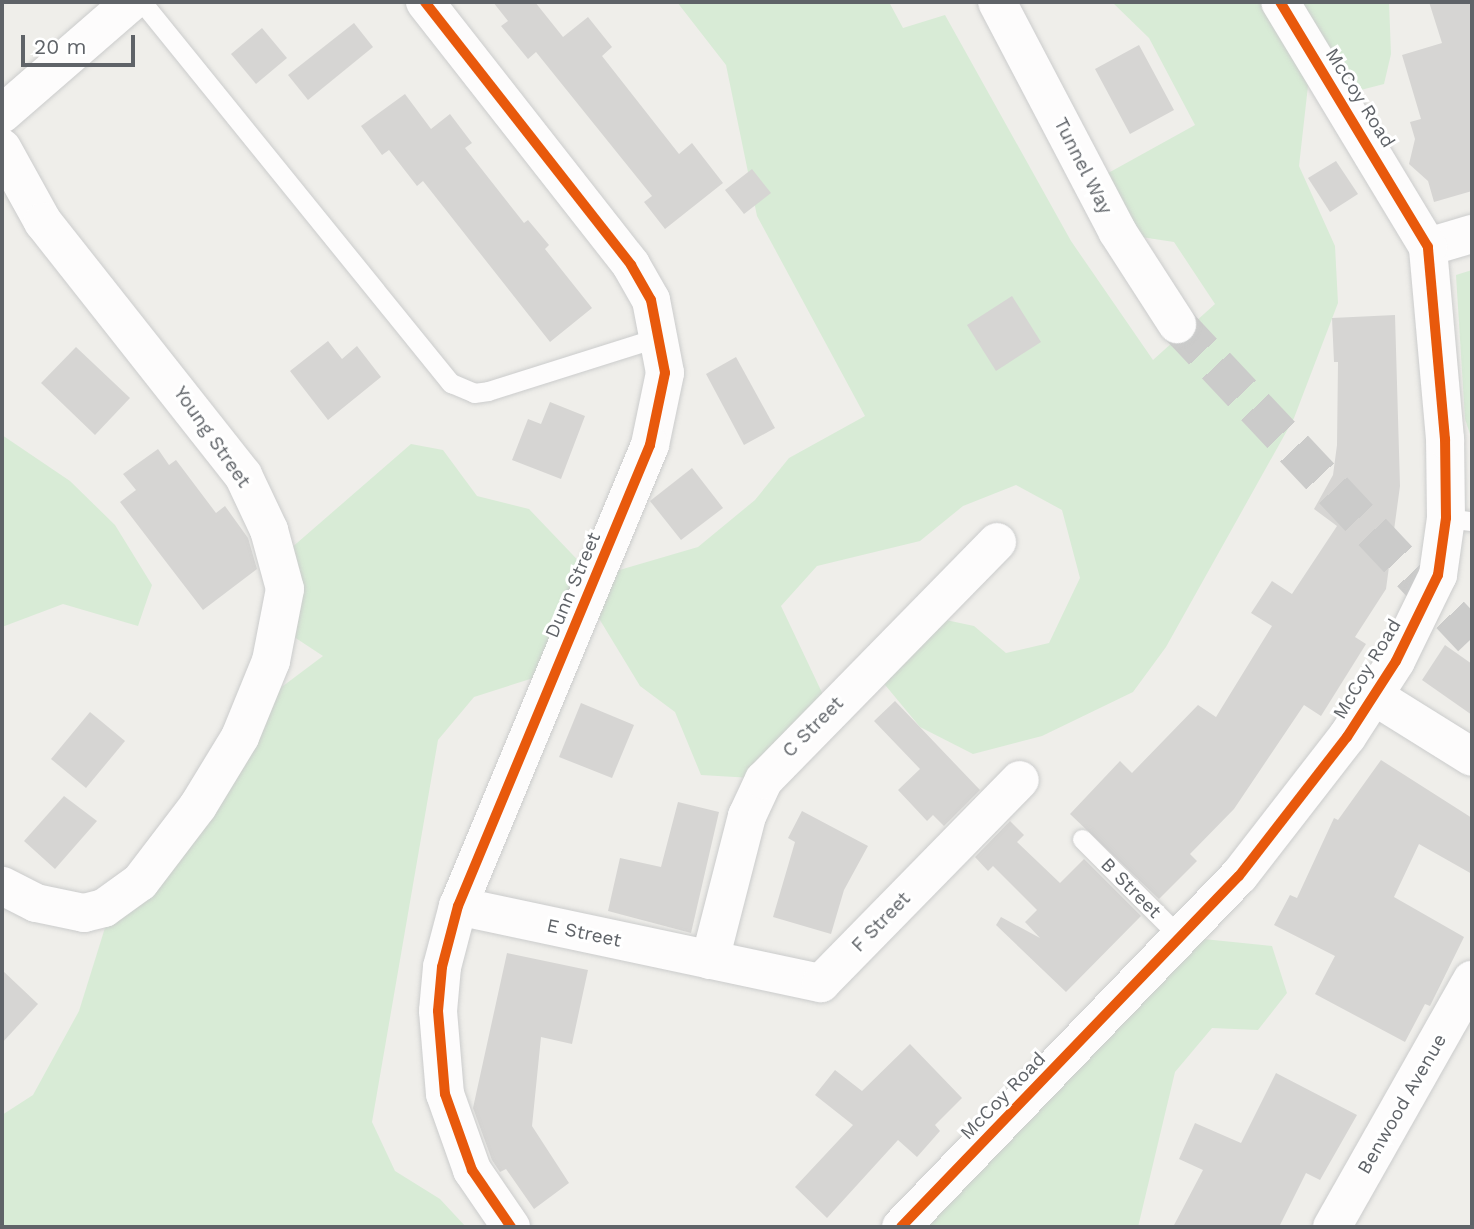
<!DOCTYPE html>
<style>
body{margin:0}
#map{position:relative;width:1474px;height:1229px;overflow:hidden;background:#efeeea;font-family:"Work Sans",sans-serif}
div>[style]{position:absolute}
.green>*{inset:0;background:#d8ebd6}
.building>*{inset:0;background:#d6d5d3}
.secondary-tunnel>*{height:38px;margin-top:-19px;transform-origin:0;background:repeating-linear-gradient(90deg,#cbcbca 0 38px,transparent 0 57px)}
.roads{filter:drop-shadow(0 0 2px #cbcccc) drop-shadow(0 0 2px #cbcccc)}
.lane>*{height:19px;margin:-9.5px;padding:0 9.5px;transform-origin:9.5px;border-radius:9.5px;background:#fdfcfc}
.street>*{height:38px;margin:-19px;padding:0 19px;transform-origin:19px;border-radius:19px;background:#fdfcfc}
.secondary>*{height:38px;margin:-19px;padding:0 19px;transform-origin:19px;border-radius:19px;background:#fdfcfc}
.cycleway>*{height:10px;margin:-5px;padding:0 5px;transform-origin:5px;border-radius:5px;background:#e8590c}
span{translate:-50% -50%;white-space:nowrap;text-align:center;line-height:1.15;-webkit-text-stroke:6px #fff;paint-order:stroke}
.street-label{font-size:19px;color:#5f6368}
.frame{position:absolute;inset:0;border:4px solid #5f6368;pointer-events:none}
.scale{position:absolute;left:21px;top:35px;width:114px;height:32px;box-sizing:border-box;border:4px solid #5f6368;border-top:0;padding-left:9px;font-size:21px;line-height:24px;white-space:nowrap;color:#5f6368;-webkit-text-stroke:5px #fff;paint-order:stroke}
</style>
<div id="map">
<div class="green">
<i style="clip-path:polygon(677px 2px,889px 2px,903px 28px,945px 15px,1071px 241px,1153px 360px,1215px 304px,1174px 242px,1128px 235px,1101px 177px,1195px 125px,1149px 38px,1112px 2px,1272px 2px,1310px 68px,1299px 166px,1335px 246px,1338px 303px,1294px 418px,1166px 647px,1133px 692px,1042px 736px,973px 754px,920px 727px,876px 674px,932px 617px,974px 626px,1006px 653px,1049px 643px,1080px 578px,1062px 510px,1016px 485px,963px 506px,920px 541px,817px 566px,781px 606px,825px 699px,752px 778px,701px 775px,675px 712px,640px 686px,589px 602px,599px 576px,698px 547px,755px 500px,789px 458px,865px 416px,757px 216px,726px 65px)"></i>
<i style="clip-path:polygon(1280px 2px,1389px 2px,1391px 54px,1384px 84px,1353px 92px)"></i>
<i style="clip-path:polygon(1472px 270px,1472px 440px,1465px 419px,1456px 275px)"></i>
<i style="clip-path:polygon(2px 435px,70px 481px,115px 525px,152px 585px,138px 626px,63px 604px,2px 627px)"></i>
<i style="clip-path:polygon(411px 444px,443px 450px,477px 496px,529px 509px,592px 575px,549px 673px,474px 697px,438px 740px,372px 1122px,395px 1171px,440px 1199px,466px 1227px,2px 1227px,2px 1115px,33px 1095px,79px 1011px,109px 915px,267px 698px,323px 656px,285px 631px,282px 556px)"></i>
<i style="clip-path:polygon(1184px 937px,1272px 946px,1287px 993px,1258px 1030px,1212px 1028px,1175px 1072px,1138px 1227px,904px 1227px)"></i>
</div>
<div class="building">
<i style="clip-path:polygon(493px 2px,535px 2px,563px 37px,588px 17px,612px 47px,602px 56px,679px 154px,692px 143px,723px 183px,665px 229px,644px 202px,652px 196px,536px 52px,528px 59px,501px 26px,508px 21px)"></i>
<i style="clip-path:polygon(1429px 2px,1472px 2px,1472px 191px,1434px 202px,1428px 181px,1409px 164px,1415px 139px,1410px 122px,1421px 119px,1402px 55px,1442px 43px)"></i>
<i style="clip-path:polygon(354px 23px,373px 47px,308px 100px,288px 75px)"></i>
<i style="clip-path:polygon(262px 28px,287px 58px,256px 84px,231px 54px)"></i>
<i style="clip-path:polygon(1139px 45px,1174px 110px,1130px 134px,1095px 69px)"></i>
<i style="clip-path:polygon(405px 94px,431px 129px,450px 114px,472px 143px,465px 148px,524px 223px,528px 220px,549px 245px,545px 249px,592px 308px,550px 342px,423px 181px,417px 186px,389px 150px,382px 155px,361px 126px)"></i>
<i style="clip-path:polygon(1336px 161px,1358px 194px,1330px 212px,1308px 178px)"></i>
<i style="clip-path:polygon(752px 169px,771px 193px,744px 214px,725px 190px)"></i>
<i style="clip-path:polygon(1012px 296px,1041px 342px,996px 371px,967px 325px)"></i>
<i style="clip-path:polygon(1395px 315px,1400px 486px,1386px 589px,1355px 637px,1366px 644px,1321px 716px,1304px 705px,1234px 809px,1190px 854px,1197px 861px,1159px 899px,1070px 814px,1120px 761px,1132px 773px,1198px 705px,1216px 717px,1272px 626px,1251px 613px,1272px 581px,1292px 594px,1337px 526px,1314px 509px,1333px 475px,1337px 445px,1338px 362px,1334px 362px,1332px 318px)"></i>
<i style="clip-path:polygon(328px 341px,342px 359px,357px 346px,381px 377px,328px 420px,290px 371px)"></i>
<i style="clip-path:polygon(76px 347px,130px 398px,95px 435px,41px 383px)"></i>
<i style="clip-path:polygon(736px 357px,775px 428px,744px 445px,706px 374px)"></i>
<i style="clip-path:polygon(550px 402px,585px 416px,561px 479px,512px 460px,528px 419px,541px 424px)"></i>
<i style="clip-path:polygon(158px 449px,169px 465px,176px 460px,216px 513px,225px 506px,248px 538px,257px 569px,203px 610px,120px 502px,136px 490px,123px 474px)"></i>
<i style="clip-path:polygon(692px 468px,723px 508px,681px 540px,650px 501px)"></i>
<i style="clip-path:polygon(1445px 645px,1472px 664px,1472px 715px,1422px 680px)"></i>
<i style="clip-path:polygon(895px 701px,980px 790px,944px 826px,933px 815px,927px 821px,898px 790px,920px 769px,874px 721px)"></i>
<i style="clip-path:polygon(581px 703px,634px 725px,612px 778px,559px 757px)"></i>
<i style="clip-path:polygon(90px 712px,125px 741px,86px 788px,51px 759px)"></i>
<i style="clip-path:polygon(1381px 760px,1472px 818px,1472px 874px,1419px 844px,1394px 897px,1464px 937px,1430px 1006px,1425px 1004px,1405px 1042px,1315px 994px,1335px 956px,1274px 925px,1290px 895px,1297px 898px,1334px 818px,1338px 820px)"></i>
<i style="clip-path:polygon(64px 796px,97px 821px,55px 869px,24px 841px)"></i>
<i style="clip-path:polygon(678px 802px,719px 812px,691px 933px,608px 911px,620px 858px,661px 867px)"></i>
<i style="clip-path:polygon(802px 811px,868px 846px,844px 890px,831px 934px,773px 917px,795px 842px,788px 838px)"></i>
<i style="clip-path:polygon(1010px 821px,1024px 835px,1017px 842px,1060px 883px,1084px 859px,1141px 916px,1066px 992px,996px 925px,1001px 917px,1040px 938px,1025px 922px,1037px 910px,993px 866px,988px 871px,975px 857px)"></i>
<i style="clip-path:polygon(507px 953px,588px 970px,572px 1044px,541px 1037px,532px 1126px,569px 1183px,534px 1209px,506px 1169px,500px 1172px,492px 1160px,473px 1108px)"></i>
<i style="clip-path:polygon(2px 970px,38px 1004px,2px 1043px)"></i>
<i style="clip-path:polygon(910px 1044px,962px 1098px,935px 1125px,940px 1131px,917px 1157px,898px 1140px,827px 1218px,795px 1187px,853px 1125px,815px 1095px,835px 1070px,862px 1091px)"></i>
<i style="clip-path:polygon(1276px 1073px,1357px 1115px,1320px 1180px,1306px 1173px,1279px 1227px,1173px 1227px,1203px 1170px,1179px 1159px,1195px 1123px,1241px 1143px)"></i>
</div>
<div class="secondary-tunnel">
<i style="left:1177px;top:324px;width:431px;rotate:46.8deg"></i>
</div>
<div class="roads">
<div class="lane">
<i style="left:142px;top:2px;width:491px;rotate:51deg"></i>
<i style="left:451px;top:383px;width:25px;rotate:23deg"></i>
<i style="left:474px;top:393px;width:14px;rotate:-8deg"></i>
<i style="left:488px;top:391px;width:182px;rotate:-17.5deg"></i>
<i style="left:1446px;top:518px;width:26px;rotate:7deg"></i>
<i style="left:1082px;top:839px;width:139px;rotate:45deg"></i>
</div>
<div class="street">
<i style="left:425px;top:2px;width:334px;rotate:51.9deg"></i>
<i style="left:631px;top:265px;width:40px;rotate:60.3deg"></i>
<i style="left:651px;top:300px;width:74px;rotate:79.1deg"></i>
<i style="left:665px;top:373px;width:74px;rotate:101.8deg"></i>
<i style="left:650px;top:445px;width:499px;rotate:112.6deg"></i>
<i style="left:458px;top:906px;width:63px;rotate:104.7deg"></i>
<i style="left:442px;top:967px;width:44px;rotate:95.2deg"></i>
<i style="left:438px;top:1011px;width:83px;rotate:85.2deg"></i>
<i style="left:445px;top:1094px;width:81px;rotate:70.4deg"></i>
<i style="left:472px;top:1170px;width:69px;rotate:55.6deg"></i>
<i style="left:2px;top:114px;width:171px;rotate:-41deg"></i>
<i style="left:2px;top:148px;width:85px;rotate:61deg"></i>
<i style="left:43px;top:222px;width:323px;rotate:51.7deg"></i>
<i style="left:243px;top:475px;width:61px;rotate:64.7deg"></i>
<i style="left:269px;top:530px;width:61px;rotate:74.8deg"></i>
<i style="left:285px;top:589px;width:73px;rotate:101deg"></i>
<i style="left:271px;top:661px;width:82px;rotate:112.2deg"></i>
<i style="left:240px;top:737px;width:81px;rotate:121.3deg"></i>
<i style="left:198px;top:806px;width:96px;rotate:127.3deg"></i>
<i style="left:140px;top:882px;width:44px;rotate:144.2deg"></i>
<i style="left:104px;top:908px;width:21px;rotate:166deg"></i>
<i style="left:84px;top:913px;width:49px;rotate:-168.2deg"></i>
<i style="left:36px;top:903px;width:38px;rotate:-153deg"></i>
<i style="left:1428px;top:247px;width:46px;rotate:-16.5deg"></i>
<i style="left:1374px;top:696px;width:115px;rotate:31.9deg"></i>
<i style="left:458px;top:906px;width:371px;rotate:12deg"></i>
<i style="left:821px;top:983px;width:284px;rotate:-45.6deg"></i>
<i style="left:710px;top:960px;width:149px;rotate:-75.6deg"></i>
<i style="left:747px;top:816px;width:40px;rotate:-65deg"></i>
<i style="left:764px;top:780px;width:333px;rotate:-45.6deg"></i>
<i style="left:1332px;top:1227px;width:284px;rotate:-60.5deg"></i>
</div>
<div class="secondary">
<i style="left:997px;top:2px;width:259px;rotate:62.3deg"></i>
<i style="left:1117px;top:231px;width:111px;rotate:57.2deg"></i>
<i style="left:901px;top:1227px;width:487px;rotate:-46.1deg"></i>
<i style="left:1239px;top:876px;width:176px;rotate:-52.2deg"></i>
<i style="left:1347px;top:737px;width:90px;rotate:-57.2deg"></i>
<i style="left:1396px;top:661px;width:96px;rotate:-64deg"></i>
<i style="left:1438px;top:575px;width:58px;rotate:-82deg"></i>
<i style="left:1446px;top:518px;width:79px;rotate:-90.7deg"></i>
<i style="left:1445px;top:439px;width:193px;rotate:-95.1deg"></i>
<i style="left:1428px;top:247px;width:286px;rotate:-121.1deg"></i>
</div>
</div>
<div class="cycleway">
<i style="left:425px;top:2px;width:334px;rotate:51.9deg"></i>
<i style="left:631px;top:265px;width:40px;rotate:60.3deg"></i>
<i style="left:651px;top:300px;width:74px;rotate:79.1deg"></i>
<i style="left:665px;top:373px;width:74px;rotate:101.8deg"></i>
<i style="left:650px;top:445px;width:499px;rotate:112.6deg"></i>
<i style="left:458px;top:906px;width:63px;rotate:104.7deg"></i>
<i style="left:442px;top:967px;width:44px;rotate:95.2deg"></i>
<i style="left:438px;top:1011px;width:83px;rotate:85.2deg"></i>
<i style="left:445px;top:1094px;width:81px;rotate:70.4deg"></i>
<i style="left:472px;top:1170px;width:69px;rotate:55.6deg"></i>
<i style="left:901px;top:1227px;width:487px;rotate:-46.1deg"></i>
<i style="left:1239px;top:876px;width:176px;rotate:-52.2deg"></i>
<i style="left:1347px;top:737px;width:90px;rotate:-57.2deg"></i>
<i style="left:1396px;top:661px;width:96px;rotate:-64deg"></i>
<i style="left:1438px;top:575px;width:58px;rotate:-82deg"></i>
<i style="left:1446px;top:518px;width:79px;rotate:-90.7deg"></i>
<i style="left:1445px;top:439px;width:193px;rotate:-95.1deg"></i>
<i style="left:1428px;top:247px;width:286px;rotate:-121.1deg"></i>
</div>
<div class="street-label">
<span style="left:1360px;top:98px;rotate:58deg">McCoy Road</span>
<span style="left:1083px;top:166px;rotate:63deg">Tunnel Way</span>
<span style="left:212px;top:437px;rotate:55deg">Young Street</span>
<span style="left:573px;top:585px;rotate:-67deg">Dunn Street</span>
<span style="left:1367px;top:669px;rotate:-59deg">McCoy Road</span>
<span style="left:813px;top:727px;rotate:-45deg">C Street</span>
<span style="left:1131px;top:888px;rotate:45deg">B Street</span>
<span style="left:881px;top:922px;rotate:-46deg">F Street</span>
<span style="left:584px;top:933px;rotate:12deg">E Street</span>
<span style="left:1003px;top:1096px;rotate:-46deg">McCoy Road</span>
<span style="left:1402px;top:1104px;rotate:-60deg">Benwood Avenue</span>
</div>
<div class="frame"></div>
<div class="scale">20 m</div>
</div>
